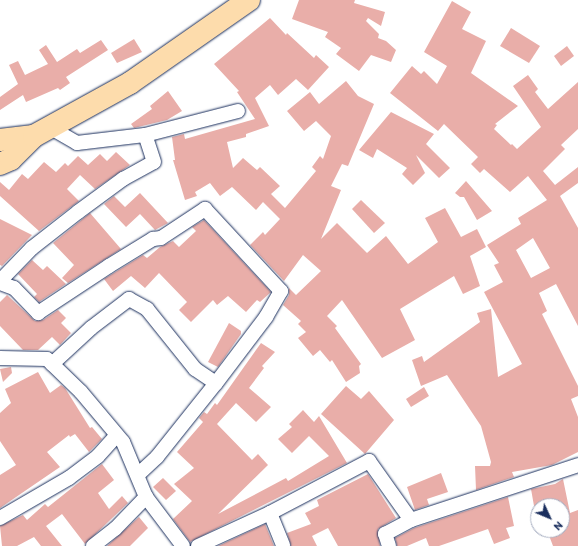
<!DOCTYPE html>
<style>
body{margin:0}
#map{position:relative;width:578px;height:546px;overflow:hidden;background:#fff;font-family:Itim,sans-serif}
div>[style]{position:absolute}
.building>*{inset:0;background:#e9aea9}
.roads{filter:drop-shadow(0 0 1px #1b2f5e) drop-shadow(0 0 1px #1b2f5e)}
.street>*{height:14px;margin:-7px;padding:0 7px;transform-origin:7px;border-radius:7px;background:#fff}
.highway>*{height:22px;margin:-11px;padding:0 11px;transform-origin:11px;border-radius:11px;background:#fddcac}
span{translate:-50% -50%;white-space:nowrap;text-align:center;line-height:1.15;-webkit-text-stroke:3px #fff;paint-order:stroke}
.north{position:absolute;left:530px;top:498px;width:40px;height:40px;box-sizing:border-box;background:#fff;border:1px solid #a4acbf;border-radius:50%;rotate:134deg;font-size:11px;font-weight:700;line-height:16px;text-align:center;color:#1b2f5e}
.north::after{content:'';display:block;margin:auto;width:14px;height:18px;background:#1b2f5e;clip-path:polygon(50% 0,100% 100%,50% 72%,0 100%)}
</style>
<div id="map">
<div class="building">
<i style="clip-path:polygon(299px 0,355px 0,354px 3px,385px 12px,381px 26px,368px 18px,366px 21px,379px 34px,378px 38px,386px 41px,396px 50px,391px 62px,371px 55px,359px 71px,336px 54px,341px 48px,325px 37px,328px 32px,292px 19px)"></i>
<i style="clip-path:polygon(evenodd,452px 1px,471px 12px,462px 29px,486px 41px,471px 73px,518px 106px,495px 124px,497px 125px,494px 129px,511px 145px,512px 144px,517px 149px,541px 127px,513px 86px,528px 75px,538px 89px,535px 92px,548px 109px,578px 82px,578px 129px,561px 145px,565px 149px,543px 171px,555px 185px,578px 167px,578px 183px,560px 196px,578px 228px,578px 326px,556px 284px,539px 293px,547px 311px,542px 314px,578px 386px,578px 396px,571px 399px,578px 417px,578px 452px,552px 465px,512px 472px,514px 477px,476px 490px,475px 466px,490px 466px,491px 462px,481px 426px,447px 375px,421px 386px,412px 360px,422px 356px,424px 362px,480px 322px,477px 313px,491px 309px,498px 377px,522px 364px,484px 292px,503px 282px,494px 265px,499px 263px,487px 245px,521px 224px,518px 218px,547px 200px,528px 176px,510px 192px,484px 169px,480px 173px,471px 164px,478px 157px,444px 124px,438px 131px,390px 93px,412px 66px,421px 74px,424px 71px,437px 84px,447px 66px,424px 52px,452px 1px,533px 238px,550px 268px,531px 278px,516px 250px,533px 238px)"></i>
<i style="clip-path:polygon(270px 18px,286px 35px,287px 33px,314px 58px,316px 55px,329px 67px,308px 90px,296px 79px,278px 95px,270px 85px,255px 98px,269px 126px,246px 134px,246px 137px,227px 142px,233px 168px,243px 158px,257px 170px,260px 167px,280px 186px,271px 194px,285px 208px,316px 171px,312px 167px,320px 156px,323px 159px,331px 136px,316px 121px,304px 131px,287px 111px,310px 92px,319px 104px,346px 81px,358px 96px,374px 104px,348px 166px,342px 164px,331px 186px,341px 190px,321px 239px,337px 223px,367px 253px,386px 236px,408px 264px,438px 242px,425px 218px,445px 208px,461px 237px,477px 229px,486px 247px,470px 256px,480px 286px,463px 294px,454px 276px,400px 309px,415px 340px,382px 358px,342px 300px,327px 316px,337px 326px,335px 328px,361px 364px,359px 366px,360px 373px,346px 382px,332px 360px,330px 362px,320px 350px,313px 356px,298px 338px,306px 332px,298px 324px,301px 321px,283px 305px,289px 295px,289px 288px,296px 295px,321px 271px,303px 255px,284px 281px,250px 245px,263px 232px,265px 235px,280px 219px,263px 202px,256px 210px,232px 187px,220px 196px,210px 183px,195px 192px,197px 196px,185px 200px,173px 160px,175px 160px,172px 137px,184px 134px,185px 139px,255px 119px,237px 92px,239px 91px,214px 64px)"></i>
<i style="clip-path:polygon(511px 28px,540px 46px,529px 63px,500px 46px)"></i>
<i style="clip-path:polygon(134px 39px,142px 52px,117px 63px,111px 53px)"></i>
<i style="clip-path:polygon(101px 40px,108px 50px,66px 77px,70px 83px,60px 90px,58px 88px,26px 102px,23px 95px,0 110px,0 97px,18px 84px,9px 65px,18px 61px,25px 75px,48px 64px,39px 50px,46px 45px,57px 62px,77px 49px,80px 53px)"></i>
<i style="clip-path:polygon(567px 46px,574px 56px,561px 66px,554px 56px)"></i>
<i style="clip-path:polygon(168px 91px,182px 111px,167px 120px,134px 128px,131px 124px,152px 109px,150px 106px)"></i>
<i style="clip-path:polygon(391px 112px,434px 134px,426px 144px,450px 168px,439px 178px,416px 155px,425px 173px,413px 185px,402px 174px,407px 168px,377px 149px,373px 158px,359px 150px)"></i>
<i style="clip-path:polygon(116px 152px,130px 165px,95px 189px,80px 175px,67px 189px,79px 201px,39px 231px,0 196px,0 182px,9px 190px,22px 174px,28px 179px,44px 162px,56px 172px,65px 163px,68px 166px,78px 156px,88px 165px,100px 154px,107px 161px)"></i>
<i style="clip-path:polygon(466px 181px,492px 211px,477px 220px,464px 197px,460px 197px,455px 193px)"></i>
<i style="clip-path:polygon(140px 193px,168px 223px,155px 230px,140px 214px,126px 227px,104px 204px,114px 196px,125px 207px)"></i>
<i style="clip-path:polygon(361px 200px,385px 223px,374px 233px,352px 209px)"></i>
<i style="clip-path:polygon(90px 213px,121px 249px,68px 283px,62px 278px,74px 265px,53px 243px)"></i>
<i style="clip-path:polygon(0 219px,32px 235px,2px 266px,0 265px)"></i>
<i style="clip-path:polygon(204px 220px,271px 292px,260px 302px,257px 300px,246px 312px,228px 296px,217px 305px,213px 300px,191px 322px,179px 310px,187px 302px,159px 273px,145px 288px,131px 276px,113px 291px,104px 279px,143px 255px,147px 258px,160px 247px,173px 241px,179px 247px,196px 231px,192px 227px)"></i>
<i style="clip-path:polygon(32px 260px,43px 270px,47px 266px,66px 284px,39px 302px,34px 297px,37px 294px,18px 274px)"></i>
<i style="clip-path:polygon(7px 295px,35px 321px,43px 320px,58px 310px,66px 318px,61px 323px,71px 333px,60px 345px,52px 337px,38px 350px,23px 350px,0 326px,0 302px)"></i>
<i style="clip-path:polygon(229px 323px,241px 331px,241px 334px,218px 367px,208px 362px)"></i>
<i style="clip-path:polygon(261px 343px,275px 352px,262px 366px,264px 368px,249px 388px,271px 407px,256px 422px,236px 403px,217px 424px,252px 460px,258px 454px,268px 465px,218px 514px,286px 478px,288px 481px,329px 456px,309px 436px,292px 453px,278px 439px,292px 427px,289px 424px,303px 410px,314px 422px,319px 416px,347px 463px,190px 542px,173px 519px,192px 501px,174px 484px,194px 468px,177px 452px,203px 422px,199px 418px,204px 412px,207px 414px,215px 403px,217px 405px)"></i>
<i style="clip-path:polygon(11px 367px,12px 373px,3px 382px,0 369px)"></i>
<i style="clip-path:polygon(38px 372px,50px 393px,61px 385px,65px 388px,90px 428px,92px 427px,102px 439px,89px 452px,75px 434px,70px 437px,69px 435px,47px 452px,60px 467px,0 508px,0 475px,16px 465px,0 441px,0 413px,11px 403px,5px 389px)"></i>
<i style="clip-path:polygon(346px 386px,361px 399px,369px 391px,394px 420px,365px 454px,321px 414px)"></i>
<i style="clip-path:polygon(424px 387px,429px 396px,411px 407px,406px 399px)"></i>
<i style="clip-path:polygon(102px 464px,114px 480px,98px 493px,109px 509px,122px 496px,128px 503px,85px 544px,62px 514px,46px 526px,62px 546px,41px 546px,34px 537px,17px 546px,2px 546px,0 526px,23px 515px,27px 520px,45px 504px,48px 507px)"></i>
<i style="clip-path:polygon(441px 473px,448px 492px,427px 499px,429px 505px,415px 510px,407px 487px)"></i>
<i style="clip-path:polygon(368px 474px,396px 518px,378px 529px,380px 546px,338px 546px,328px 528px,312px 536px,317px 546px,291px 546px,287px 533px,311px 524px,305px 513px,319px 506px,317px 500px)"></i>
<i style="clip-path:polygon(163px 478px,176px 491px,166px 500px,153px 487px)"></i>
<i style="clip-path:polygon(563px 479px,570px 513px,578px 510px,578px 546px,553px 546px,547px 530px,562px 530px,562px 506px,557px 504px,534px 506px,531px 489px,555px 484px)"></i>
<i style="clip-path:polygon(508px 497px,514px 526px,506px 528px,510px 538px,494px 544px,488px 529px,439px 546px,429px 546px,426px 538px,407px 546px,397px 546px,395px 538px,414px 528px)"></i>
<i style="clip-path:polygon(139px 517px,148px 528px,130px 546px,107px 546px)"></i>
<i style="clip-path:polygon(265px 524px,274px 546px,218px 546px)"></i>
</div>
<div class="roads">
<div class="street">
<i style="left:51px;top:128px;width:30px;rotate:30deg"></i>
<i style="left:77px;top:143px;width:68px;rotate:-6.7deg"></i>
<i style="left:145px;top:135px;width:96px;rotate:-14.5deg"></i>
<i style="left:0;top:281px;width:46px;rotate:-45.9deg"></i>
<i style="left:32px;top:248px;width:58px;rotate:-38deg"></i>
<i style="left:78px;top:212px;width:56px;rotate:-36.3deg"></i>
<i style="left:123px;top:179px;width:35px;rotate:-29deg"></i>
<i style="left:154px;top:162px;width:28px;rotate:-108deg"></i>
<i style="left:0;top:283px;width:15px;rotate:20deg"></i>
<i style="left:14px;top:288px;width:35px;rotate:46deg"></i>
<i style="left:38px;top:313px;width:85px;rotate:-33.5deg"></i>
<i style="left:109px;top:266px;width:52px;rotate:-31.5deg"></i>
<i style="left:153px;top:239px;width:8px;rotate:-7deg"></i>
<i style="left:161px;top:238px;width:53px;rotate:-33.4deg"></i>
<i style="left:205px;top:209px;width:112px;rotate:47.2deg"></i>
<i style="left:281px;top:291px;width:30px;rotate:120deg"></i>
<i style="left:266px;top:317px;width:83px;rotate:127.1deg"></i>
<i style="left:0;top:358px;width:47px;rotate:1.2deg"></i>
<i style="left:47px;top:359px;width:47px;rotate:44.1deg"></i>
<i style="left:81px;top:392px;width:65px;rotate:50deg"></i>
<i style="left:123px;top:442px;width:60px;rotate:67.3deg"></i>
<i style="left:146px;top:497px;width:61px;rotate:52.9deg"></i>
<i style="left:52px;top:364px;width:53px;rotate:-42.7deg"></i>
<i style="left:91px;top:328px;width:48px;rotate:-37.3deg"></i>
<i style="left:129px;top:299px;width:21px;rotate:29deg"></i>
<i style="left:147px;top:309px;width:77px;rotate:51.3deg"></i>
<i style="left:195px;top:369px;width:25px;rotate:34deg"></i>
<i style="left:216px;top:383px;width:95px;rotate:128.6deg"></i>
<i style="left:157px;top:457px;width:26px;rotate:137deg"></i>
<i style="left:270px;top:513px;width:112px;rotate:-27.7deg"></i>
<i style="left:369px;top:461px;width:72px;rotate:54.6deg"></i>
<i style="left:0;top:518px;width:80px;rotate:-30.1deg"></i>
<i style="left:69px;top:478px;width:36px;rotate:-37deg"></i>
<i style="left:98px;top:456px;width:28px;rotate:-48deg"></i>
<i style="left:93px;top:546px;width:28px;rotate:-38deg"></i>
<i style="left:115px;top:529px;width:45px;rotate:-45.9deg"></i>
<i style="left:198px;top:546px;width:79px;rotate:-24.6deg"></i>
<i style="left:270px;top:513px;width:35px;rotate:68deg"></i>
<i style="left:389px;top:546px;width:13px;rotate:-108deg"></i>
<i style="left:385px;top:534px;width:30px;rotate:-28deg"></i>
<i style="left:411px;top:520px;width:176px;rotate:-18.2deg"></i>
</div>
<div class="highway">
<i style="left:0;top:140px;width:34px;rotate:-7deg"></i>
<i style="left:0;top:164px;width:12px;rotate:-24deg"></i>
<i style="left:11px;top:159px;width:33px;rotate:-45deg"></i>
<i style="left:34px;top:136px;width:110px;rotate:-28.9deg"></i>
<i style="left:130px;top:83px;width:145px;rotate:-34.9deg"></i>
</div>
</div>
<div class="north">N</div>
</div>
